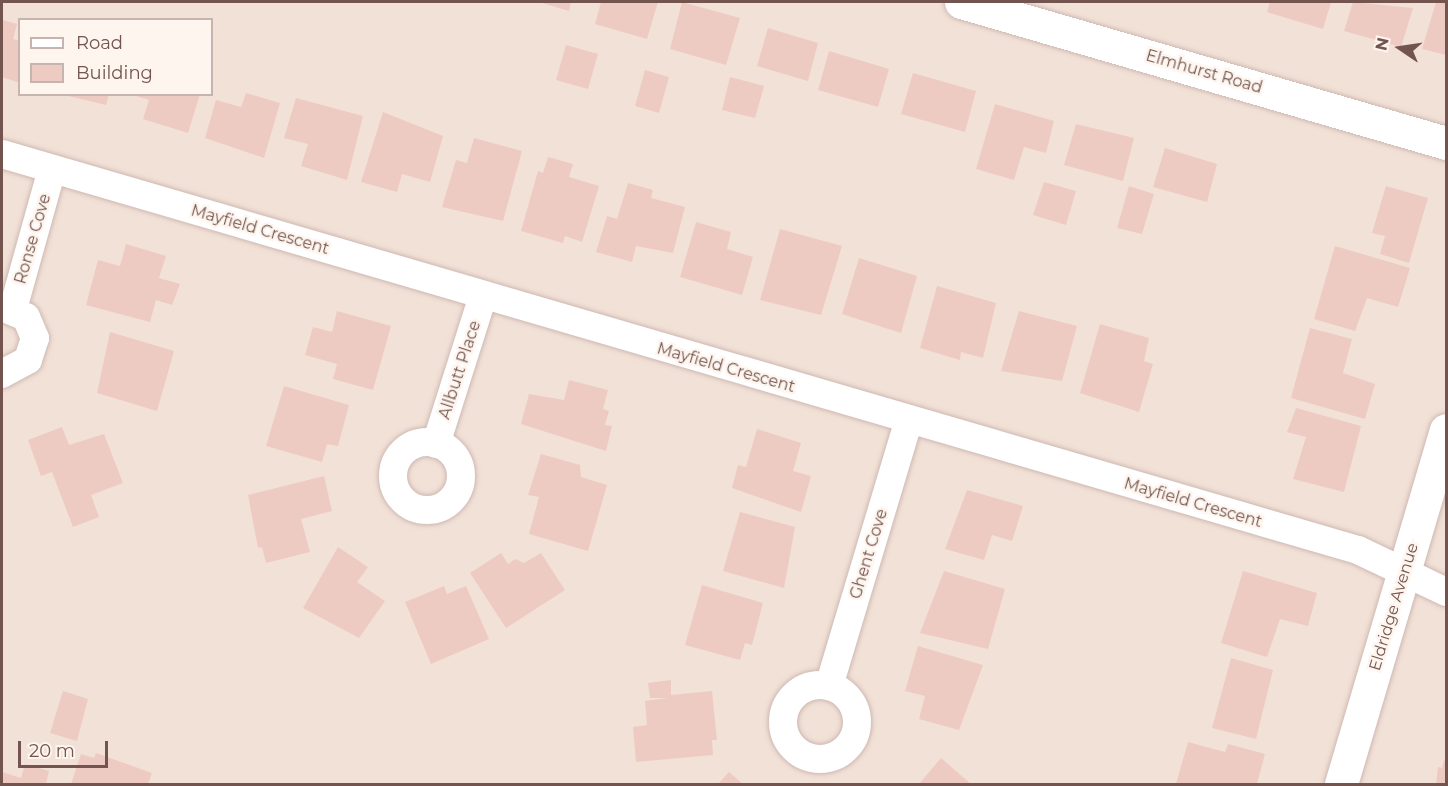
<!DOCTYPE html>
<style>
body{margin:0}
#map{position:relative;width:1448px;height:786px;overflow:hidden;background:#fbf0e8;font-family:Montserrat,sans-serif}
div>[style]{position:absolute}
.residential>*{inset:0;background:#f2e1d7}
.building>*{inset:0;background:#eecbc2}
.roads{filter:drop-shadow(0 0 2px #ceb9b2) drop-shadow(0 0 2px #ceb9b2)}
.street>*{height:28px;margin:-14px;padding:0 14px;transform-origin:14px;border-radius:14px;background:#fff}
.street>.ring{margin:-14px;padding:0;box-sizing:content-box;background:none;border:28px solid #fff;border-radius:50%}
.secondary>*{height:33px;margin:-16.5px;padding:0 16.5px;transform-origin:16.5px;border-radius:16.5px;background:#fff}
span{translate:-50% -50%;white-space:nowrap;text-align:center;line-height:1.15;-webkit-text-stroke:5px #fef5ef;paint-order:stroke}
.street-label{font-size:16px;color:#73544e}
.frame{position:absolute;inset:0;border:3px solid #73544e;pointer-events:none}
.legend{position:absolute;left:18px;top:18px;width:195px;height:78px;box-sizing:border-box;background:#fef5ef;border:2px solid #c6b5af;margin:0;padding:8px 10px;list-style:none;font-size:18px;color:#73544e}
.legend li{display:flex;align-items:center;gap:12px;height:30px}
.legend b{width:30px;border:2px solid #c6b5af}
.north{position:absolute;left:1370px;top:18px;width:60px;height:60px;-webkit-text-stroke:4px #fef5ef;paint-order:stroke;rotate:283deg;font-size:16px;font-weight:700;line-height:24px;text-align:center;color:#73544e}
.north::after{content:'';display:block;margin:auto;width:21px;height:27px;background:#73544e;clip-path:polygon(50% 0,100% 100%,50% 72%,0 100%)}
.scale{position:absolute;left:18px;top:741px;width:90px;height:27px;box-sizing:border-box;border:3px solid #73544e;border-top:0;padding-left:8px;font-size:18px;line-height:21px;white-space:nowrap;color:#73544e;-webkit-text-stroke:4px #fef5ef;paint-order:stroke}
</style>
<div id="map">
<div class="residential">
<i style="clip-path:polygon(evenodd,2px 2px,1446px 2px,1446px 784px,2px 784px,2px 2px,20px 20px,212px 20px,212px 94px,20px 94px,20px 20px)"></i>
</div>
<div class="building">
<i style="clip-path:polygon(539px 2px,571px 2px,569px 11px)"></i>
<i style="clip-path:polygon(601px 2px,658px 2px,647px 39px,595px 24px)"></i>
<i style="clip-path:polygon(682px 2px,740px 18px,726px 65px,670px 49px)"></i>
<i style="clip-path:polygon(1270px 2px,1331px 2px,1323px 29px,1267px 12px)"></i>
<i style="clip-path:polygon(1353px 2px,1413px 8px,1401px 47px,1344px 31px)"></i>
<i style="clip-path:polygon(1436px 2px,1446px 2px,1446px 55px,1422px 49px)"></i>
<i style="clip-path:polygon(2px 20px,17px 24px,13px 39px,20px 41px,20px 83px,2px 77px)"></i>
<i style="clip-path:polygon(768px 28px,818px 43px,808px 81px,757px 66px)"></i>
<i style="clip-path:polygon(566px 45px,598px 54px,588px 89px,556px 80px)"></i>
<i style="clip-path:polygon(829px 51px,889px 69px,878px 107px,818px 90px)"></i>
<i style="clip-path:polygon(645px 70px,669px 77px,659px 113px,635px 106px)"></i>
<i style="clip-path:polygon(913px 73px,976px 91px,965px 132px,901px 114px)"></i>
<i style="clip-path:polygon(730px 77px,764px 86px,755px 118px,722px 110px)"></i>
<i style="clip-path:polygon(246px 93px,280px 103px,264px 158px,205px 138px,216px 100px,241px 107px)"></i>
<i style="clip-path:polygon(75px 94px,109px 94px,106px 105px,64px 95px)"></i>
<i style="clip-path:polygon(200px 94px,188px 133px,143px 119px,149px 100px,133px 95px)"></i>
<i style="clip-path:polygon(296px 98px,363px 116px,347px 180px,301px 166px,308px 144px,284px 138px)"></i>
<i style="clip-path:polygon(995px 104px,1054px 121px,1046px 153px,1024px 147px,1014px 180px,976px 169px)"></i>
<i style="clip-path:polygon(383px 112px,443px 136px,430px 182px,402px 174px,397px 192px,361px 182px)"></i>
<i style="clip-path:polygon(1076px 124px,1134px 138px,1123px 181px,1064px 165px)"></i>
<i style="clip-path:polygon(474px 138px,522px 151px,503px 221px,442px 207px,456px 160px,467px 163px)"></i>
<i style="clip-path:polygon(1165px 148px,1217px 164px,1207px 202px,1153px 187px)"></i>
<i style="clip-path:polygon(548px 157px,573px 164px,569px 177px,599px 186px,582px 242px,565px 236px,563px 243px,521px 231px,538px 171px,543px 173px)"></i>
<i style="clip-path:polygon(1044px 182px,1076px 191px,1066px 225px,1033px 215px)"></i>
<i style="clip-path:polygon(628px 183px,653px 190px,651px 198px,685px 207px,673px 253px,636px 246px,632px 262px,596px 252px,607px 216px,617px 219px)"></i>
<i style="clip-path:polygon(1129px 186px,1154px 194px,1142px 234px,1117px 228px)"></i>
<i style="clip-path:polygon(1386px 186px,1428px 198px,1409px 263px,1380px 254px,1385px 236px,1372px 233px)"></i>
<i style="clip-path:polygon(696px 222px,731px 232px,727px 249px,753px 257px,742px 295px,680px 277px)"></i>
<i style="clip-path:polygon(780px 229px,842px 246px,821px 315px,760px 300px)"></i>
<i style="clip-path:polygon(126px 244px,166px 256px,159px 278px,180px 284px,172px 305px,156px 300px,150px 322px,86px 305px,98px 260px,120px 266px)"></i>
<i style="clip-path:polygon(1335px 246px,1410px 268px,1398px 307px,1367px 298px,1355px 331px,1314px 319px)"></i>
<i style="clip-path:polygon(859px 258px,917px 276px,901px 333px,842px 314px)"></i>
<i style="clip-path:polygon(937px 286px,996px 303px,983px 358px,961px 352px,960px 360px,920px 348px)"></i>
<i style="clip-path:polygon(337px 311px,391px 326px,373px 390px,333px 379px,337px 364px,305px 355px,313px 327px,332px 332px)"></i>
<i style="clip-path:polygon(1019px 311px,1077px 326px,1062px 381px,1001px 371px)"></i>
<i style="clip-path:polygon(1100px 324px,1149px 338px,1144px 361px,1153px 364px,1139px 412px,1080px 393px)"></i>
<i style="clip-path:polygon(1310px 328px,1352px 339px,1343px 373px,1375px 384px,1365px 419px,1291px 398px)"></i>
<i style="clip-path:polygon(110px 332px,174px 351px,157px 411px,97px 393px)"></i>
<i style="clip-path:polygon(569px 380px,608px 390px,603px 409px,609px 411px,605px 425px,612px 426px,606px 451px,521px 424px,529px 394px,564px 400px)"></i>
<i style="clip-path:polygon(284px 386px,349px 405px,338px 446px,327px 444px,322px 462px,266px 446px)"></i>
<i style="clip-path:polygon(1296px 408px,1361px 426px,1344px 492px,1293px 479px,1306px 437px,1287px 432px)"></i>
<i style="clip-path:polygon(62px 427px,69px 445px,104px 434px,123px 483px,91px 495px,99px 517px,73px 527px,52px 472px,41px 476px,28px 440px)"></i>
<i style="clip-path:polygon(757px 429px,801px 443px,793px 471px,811px 476px,801px 512px,732px 488px,738px 465px,746px 467px)"></i>
<i style="clip-path:polygon(541px 454px,580px 465px,581px 477px,607px 485px,588px 551px,529px 534px,539px 497px,528px 495px)"></i>
<i style="clip-path:polygon(324px 476px,332px 511px,301px 519px,310px 552px,266px 563px,262px 547px,258px 548px,248px 495px)"></i>
<i style="clip-path:polygon(967px 490px,1023px 506px,1012px 541px,992px 535px,984px 560px,945px 549px)"></i>
<i style="clip-path:polygon(740px 512px,795px 527px,784px 588px,723px 571px)"></i>
<i style="clip-path:polygon(338px 547px,368px 567px,357px 582px,385px 601px,359px 638px,303px 608px)"></i>
<i style="clip-path:polygon(501px 553px,508px 564px,515px 559px,524px 563px,541px 553px,565px 590px,506px 628px,470px 573px)"></i>
<i style="clip-path:polygon(944px 571px,1005px 589px,988px 649px,920px 633px)"></i>
<i style="clip-path:polygon(1243px 571px,1317px 593px,1308px 626px,1280px 619px,1267px 657px,1221px 643px)"></i>
<i style="clip-path:polygon(702px 585px,763px 603px,752px 645px,745px 643px,740px 660px,685px 645px)"></i>
<i style="clip-path:polygon(444px 586px,447px 594px,466px 586px,489px 639px,431px 664px,405px 602px)"></i>
<i style="clip-path:polygon(918px 646px,983px 665px,959px 730px,919px 719px,925px 696px,905px 691px)"></i>
<i style="clip-path:polygon(1231px 658px,1273px 670px,1256px 739px,1212px 728px)"></i>
<i style="clip-path:polygon(671px 680px,671px 695px,712px 691px,717px 740px,712px 740px,713px 755px,636px 762px,633px 727px,647px 725px,645px 701px,668px 698px,650px 698px,648px 683px)"></i>
<i style="clip-path:polygon(63px 691px,88px 699px,77px 741px,50px 733px)"></i>
<i style="clip-path:polygon(1188px 742px,1225px 752px,1228px 744px,1265px 754px,1257px 784px,1176px 784px)"></i>
<i style="clip-path:polygon(96px 753px,152px 773px,148px 784px,71px 784px,81px 754px,94px 758px)"></i>
<i style="clip-path:polygon(1446px 755px,1446px 784px,1436px 784px,1438px 767px,1442px 768px)"></i>
<i style="clip-path:polygon(941px 758px,971px 784px,919px 784px)"></i>
<i style="clip-path:polygon(25px 764px,49px 771px,46px 784px,2px 784px,2px 772px,21px 778px)"></i>
<i style="clip-path:polygon(729px 772px,743px 784px,718px 784px)"></i>
</div>
<div class="roads">
<div class="street">
<i style="left:2px;top:154px;width:1413px;rotate:16.28deg"></i>
<i style="left:1358px;top:550px;width:98px;rotate:25.5deg"></i>
<i style="left:2px;top:307px;width:26px;rotate:23deg"></i>
<i style="left:26px;top:317px;width:23px;rotate:67deg"></i>
<i style="left:35px;top:338px;width:23px;rotate:108deg"></i>
<i style="left:28px;top:360px;width:30px;rotate:152deg"></i>
<i style="left:13px;top:309px;width:145px;rotate:-74.4deg"></i>
<i class="ring" style="left:393px;top:442px;width:40px;height:40px"></i>
<i style="left:436px;top:444px;width:155px;rotate:-72.4deg"></i>
<i class="ring" style="left:783px;top:685px;width:46px;height:46px"></i>
<i style="left:829px;top:686px;width:276px;rotate:-73.3deg"></i>
</div>
<div class="secondary">
<i style="left:961px;top:2px;width:505px;rotate:16.21deg"></i>
<i style="left:1341px;top:784px;width:369px;rotate:-73.5deg"></i>
</div>
</div>
<div class="street-label">
<span style="left:1204px;top:72px;rotate:16deg">Elmhurst Road</span>
<span style="left:260px;top:230px;rotate:16deg">Mayfield Crescent</span>
<span style="left:33px;top:239px;rotate:-74deg">Ronse Cove</span>
<span style="left:726px;top:368px;rotate:16deg">Mayfield Crescent</span>
<span style="left:460px;top:370px;rotate:-72deg">Allbutt Place</span>
<span style="left:1193px;top:503px;rotate:16deg">Mayfield Crescent</span>
<span style="left:869px;top:554px;rotate:-73deg">Ghent Cove</span>
<span style="left:1394px;top:607px;rotate:-73deg">Eldridge Avenue</span>
</div>
<div class="frame"></div>
<ul class="legend">
<li><b style="height:8px;background:#fff"></b>Road</li>
<li><b style="height:16px;background:#eecbc2"></b>Building</li>
</ul>
<div class="north">N</div>
<div class="scale">20 m</div>
</div>
